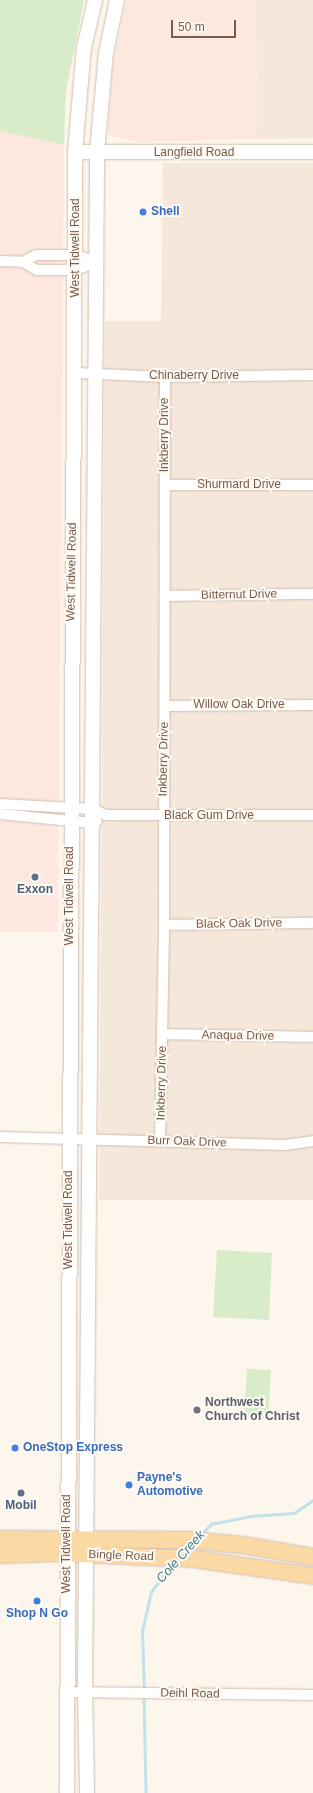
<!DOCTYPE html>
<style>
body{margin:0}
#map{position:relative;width:313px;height:1793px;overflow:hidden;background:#fdf6ec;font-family:Helvetica,sans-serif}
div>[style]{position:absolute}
.residential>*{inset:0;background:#f5e8da}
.commercial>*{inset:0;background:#fde8e0}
.green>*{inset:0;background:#d8ecc9}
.stream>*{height:2.5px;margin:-1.25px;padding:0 1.25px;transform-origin:1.25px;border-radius:1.25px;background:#bfe3e8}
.roads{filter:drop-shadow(0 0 1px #d1beb0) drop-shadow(0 0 1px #d1beb0)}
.street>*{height:10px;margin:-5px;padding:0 5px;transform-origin:5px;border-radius:5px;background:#fff}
.secondary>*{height:14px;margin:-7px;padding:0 7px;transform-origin:7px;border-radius:7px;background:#fff}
.primary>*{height:16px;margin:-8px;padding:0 8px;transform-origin:8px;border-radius:8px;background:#fbd9a5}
.dots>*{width:11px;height:11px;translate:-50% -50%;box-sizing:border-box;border:2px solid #fffaf3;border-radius:50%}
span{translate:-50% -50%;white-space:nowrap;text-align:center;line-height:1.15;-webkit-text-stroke:4px #fffaf3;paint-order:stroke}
.street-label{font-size:12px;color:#7a5c4d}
.shop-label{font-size:12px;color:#366cbe;font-weight:700}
.left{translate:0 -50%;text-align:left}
.service-label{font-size:12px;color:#4e5e75;font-weight:700}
.worship-label{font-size:12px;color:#5b616d;font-weight:700}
.water-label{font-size:13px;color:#437c86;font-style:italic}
.scale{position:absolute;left:171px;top:20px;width:65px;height:18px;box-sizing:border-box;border:2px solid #7a5c4d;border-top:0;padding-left:5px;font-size:12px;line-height:14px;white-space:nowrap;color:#7a5c4d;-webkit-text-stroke:3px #fffaf3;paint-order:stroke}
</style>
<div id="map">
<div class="residential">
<i style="clip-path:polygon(256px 0,313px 0,313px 138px,257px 139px)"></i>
<i style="clip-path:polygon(163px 163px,313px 163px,313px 1200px,99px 1200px,105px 321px,161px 321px)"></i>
</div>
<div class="commercial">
<i style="clip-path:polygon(126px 0,256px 0,257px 139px,139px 142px,108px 135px,111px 77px)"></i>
<i style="clip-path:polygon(0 131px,64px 145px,58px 932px,0 932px)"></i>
</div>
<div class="green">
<i style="clip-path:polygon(0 0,84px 0,66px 91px,64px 145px,0 131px)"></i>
<i style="clip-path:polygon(217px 1250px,272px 1253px,269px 1320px,213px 1317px)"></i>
<i style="clip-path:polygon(247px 1369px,271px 1370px,268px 1419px,244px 1418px)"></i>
</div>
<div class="stream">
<i style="left:201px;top:1535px;width:15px;rotate:-48deg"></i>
<i style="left:211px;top:1524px;width:41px;rotate:-11.3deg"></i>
<i style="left:251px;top:1516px;width:43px;rotate:-4deg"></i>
<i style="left:294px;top:1513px;width:23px;rotate:-34deg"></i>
<i style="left:144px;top:1691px;width:60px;rotate:-91.9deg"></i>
<i style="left:142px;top:1631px;width:40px;rotate:-77deg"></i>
<i style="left:151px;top:1592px;width:35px;rotate:-53deg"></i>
<i style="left:144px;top:1696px;width:97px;rotate:88.8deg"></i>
</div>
<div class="roads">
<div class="street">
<i style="left:0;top:261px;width:23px;rotate:2deg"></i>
<i style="left:23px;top:262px;width:15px;rotate:-28deg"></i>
<i style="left:36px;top:255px;width:40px"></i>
<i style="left:76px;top:255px;width:21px;rotate:19deg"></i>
<i style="left:23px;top:262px;width:16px;rotate:30deg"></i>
<i style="left:37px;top:270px;width:39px"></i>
<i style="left:76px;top:270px;width:22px;rotate:-22deg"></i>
<i style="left:75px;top:373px;width:90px;rotate:2.5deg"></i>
<i style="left:165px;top:377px;width:148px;rotate:-0.8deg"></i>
<i style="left:166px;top:485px;width:147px"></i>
<i style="left:165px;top:596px;width:148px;rotate:-0.8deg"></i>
<i style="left:165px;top:706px;width:148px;rotate:-0.4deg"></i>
<i style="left:0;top:804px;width:93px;rotate:3.1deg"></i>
<i style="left:93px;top:809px;width:14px;rotate:25deg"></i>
<i style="left:106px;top:815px;width:207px"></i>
<i style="left:0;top:814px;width:93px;rotate:5.5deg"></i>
<i style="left:93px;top:823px;width:4px;rotate:-27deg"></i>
<i style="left:164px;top:925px;width:149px;rotate:-0.8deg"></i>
<i style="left:163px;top:1034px;width:150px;rotate:1.1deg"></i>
<i style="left:0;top:1137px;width:285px;rotate:1.6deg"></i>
<i style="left:285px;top:1145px;width:28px;rotate:-8deg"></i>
<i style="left:160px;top:1141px;width:216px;rotate:-88.9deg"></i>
<i style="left:164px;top:925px;width:548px;rotate:-89.9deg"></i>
<i style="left:67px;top:1692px;width:246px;rotate:0.7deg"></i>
</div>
<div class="secondary">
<i style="left:75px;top:152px;width:238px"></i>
<i style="left:67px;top:1793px;width:1641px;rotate:-89.72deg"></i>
<i style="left:75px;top:152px;width:104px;rotate:-85.1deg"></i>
<i style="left:84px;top:48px;width:49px;rotate:-77.1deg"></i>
<i style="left:87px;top:1793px;width:101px;rotate:-91.1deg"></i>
<i style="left:85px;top:1692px;width:1539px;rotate:-89.55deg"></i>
<i style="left:97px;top:153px;width:100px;rotate:-84.9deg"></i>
<i style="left:106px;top:53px;width:54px;rotate:-78.3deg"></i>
</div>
<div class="primary">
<i style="left:0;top:1539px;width:190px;rotate:0.3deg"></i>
<i style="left:190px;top:1540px;width:53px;rotate:5.4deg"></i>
<i style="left:243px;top:1545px;width:71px;rotate:9.7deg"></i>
<i style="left:0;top:1555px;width:57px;rotate:-2deg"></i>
<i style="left:57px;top:1553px;width:137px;rotate:2.5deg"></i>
<i style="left:194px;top:1559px;width:120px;rotate:8.1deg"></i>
</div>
</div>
<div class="dots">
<i style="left:143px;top:212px;background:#3f7fe0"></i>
<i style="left:35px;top:877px;background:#5c6f8a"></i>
<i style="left:197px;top:1410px;background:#6b7280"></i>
<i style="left:15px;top:1448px;background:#3f7fe0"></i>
<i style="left:129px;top:1485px;background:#3f7fe0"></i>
<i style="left:21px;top:1493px;background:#5c6f8a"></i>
<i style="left:37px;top:1601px;background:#3f7fe0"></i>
</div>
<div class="street-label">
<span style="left:194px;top:153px">Langfield Road</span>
<span style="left:76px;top:248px;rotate:-90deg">West Tidwell Road</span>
<span style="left:194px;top:376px">Chinaberry Drive</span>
<span style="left:165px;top:435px;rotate:-90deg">Inkberry Drive</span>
<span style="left:239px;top:485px">Shurmard Drive</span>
<span style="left:72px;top:572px;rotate:-89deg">West Tidwell Road</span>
<span style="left:239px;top:595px;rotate:-1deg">Bitternut Drive</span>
<span style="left:239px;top:705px">Willow Oak Drive</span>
<span style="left:164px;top:759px;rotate:-89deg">Inkberry Drive</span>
<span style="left:209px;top:816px">Black Gum Drive</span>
<span style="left:70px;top:896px;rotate:-90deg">West Tidwell Road</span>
<span style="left:239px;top:924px;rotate:-1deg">Black Oak Drive</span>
<span style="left:238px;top:1036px;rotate:1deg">Anaqua Drive</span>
<span style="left:162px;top:1083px;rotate:-89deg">Inkberry Drive</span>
<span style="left:187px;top:1142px;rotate:2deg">Burr Oak Drive</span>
<span style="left:69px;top:1220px;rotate:-90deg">West Tidwell Road</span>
<span style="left:67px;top:1544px;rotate:-90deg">West Tidwell Road</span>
<span style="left:121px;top:1556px;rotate:2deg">Bingle Road</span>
<span style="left:190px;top:1694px;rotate:1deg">Deihl Road</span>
</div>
<div class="shop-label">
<span class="left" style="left:151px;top:212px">Shell</span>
<span class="left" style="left:23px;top:1448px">OneStop Express</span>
<span class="left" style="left:137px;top:1485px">Payne's<br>Automotive</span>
<span style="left:37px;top:1614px">Shop N Go</span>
</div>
<div class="service-label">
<span style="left:35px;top:890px">Exxon</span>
<span style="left:21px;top:1506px">Mobil</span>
</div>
<div class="worship-label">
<span class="left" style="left:205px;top:1410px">Northwest<br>Church of Christ</span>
</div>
<div class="water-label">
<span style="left:181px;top:1557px;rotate:-48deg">Cole Creek</span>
</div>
<div class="scale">50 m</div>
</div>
